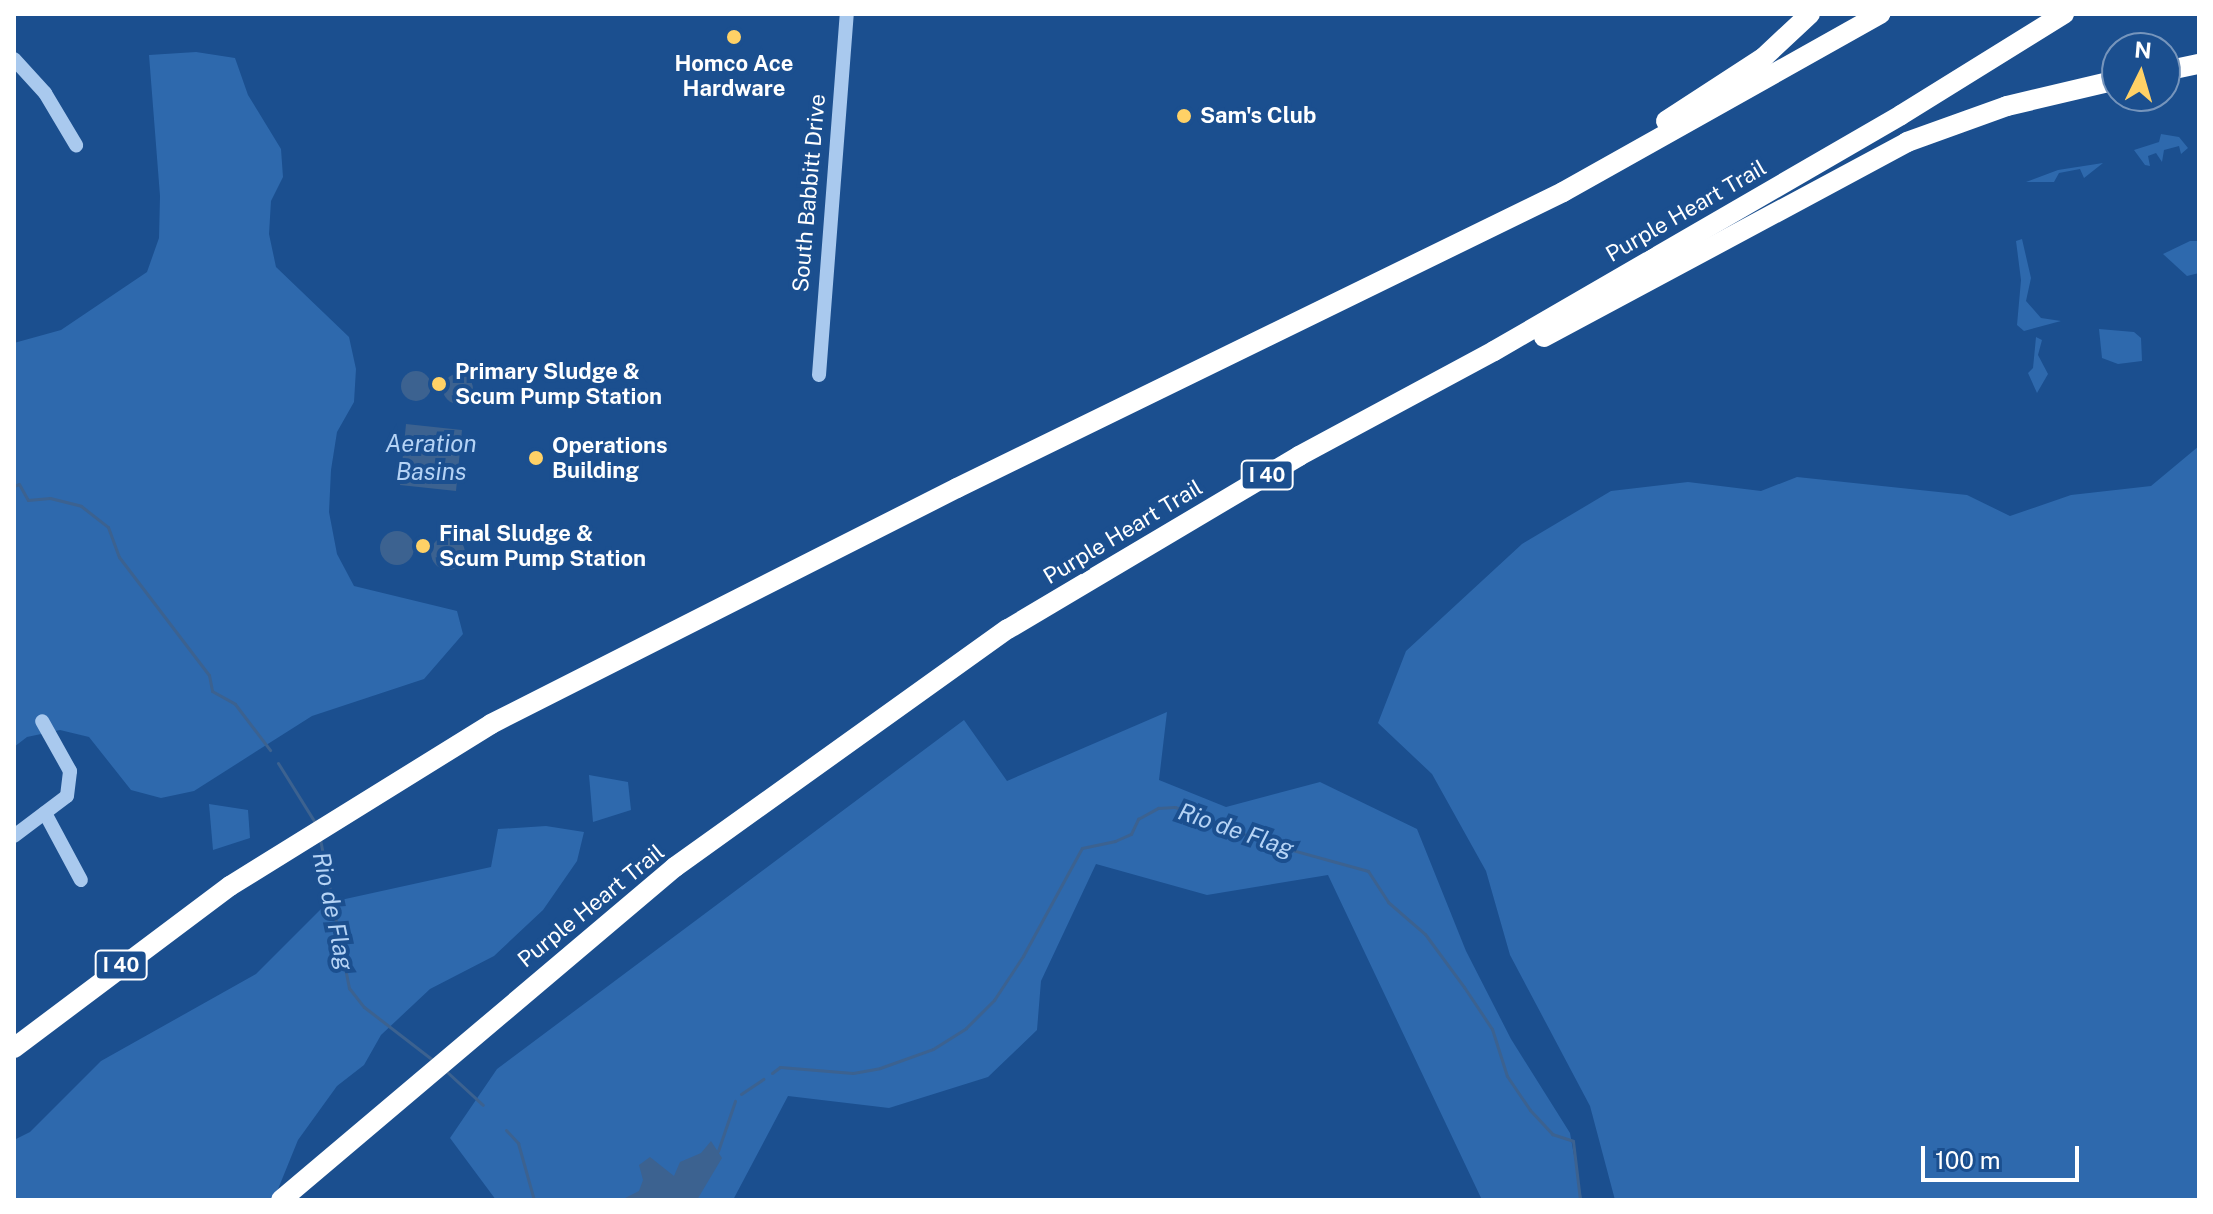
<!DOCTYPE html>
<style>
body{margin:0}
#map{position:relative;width:2213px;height:1214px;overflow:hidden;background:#1b4f8f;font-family:"Public Sans",sans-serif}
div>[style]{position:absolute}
.green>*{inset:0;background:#2e69ad}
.water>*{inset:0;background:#3c6290}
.round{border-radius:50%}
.stream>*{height:3px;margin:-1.5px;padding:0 1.5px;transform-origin:1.5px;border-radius:1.5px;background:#3c6290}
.minor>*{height:14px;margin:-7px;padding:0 7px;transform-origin:7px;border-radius:7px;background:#a9c9ee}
.highway>*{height:20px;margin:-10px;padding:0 10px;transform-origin:10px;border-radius:10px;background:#fff}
.dots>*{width:22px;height:22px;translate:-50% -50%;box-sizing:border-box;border:4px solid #1b4f8f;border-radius:50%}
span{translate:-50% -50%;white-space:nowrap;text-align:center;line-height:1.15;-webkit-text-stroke:8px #1b4f8f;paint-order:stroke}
.shield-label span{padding:2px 6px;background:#1b4f8f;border:2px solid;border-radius:6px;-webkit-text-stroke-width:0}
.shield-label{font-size:20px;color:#fff;font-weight:700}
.poi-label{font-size:22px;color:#fff;font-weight:700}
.left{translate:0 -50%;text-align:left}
.street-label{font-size:22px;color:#fff}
.water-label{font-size:24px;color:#b5d3f5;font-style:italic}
.frame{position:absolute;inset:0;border:16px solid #fff;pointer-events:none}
.north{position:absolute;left:2101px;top:32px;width:80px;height:80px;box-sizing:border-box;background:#1b4f8f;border:2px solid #7695bc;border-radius:50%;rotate:5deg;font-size:22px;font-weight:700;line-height:32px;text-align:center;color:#fff}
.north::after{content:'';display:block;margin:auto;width:28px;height:36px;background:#ffd166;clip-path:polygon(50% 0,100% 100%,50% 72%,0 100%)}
.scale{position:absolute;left:1921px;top:1146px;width:158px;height:36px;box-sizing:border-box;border:4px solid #fff;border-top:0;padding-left:10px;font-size:24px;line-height:28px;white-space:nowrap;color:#fff;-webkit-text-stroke:6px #1b4f8f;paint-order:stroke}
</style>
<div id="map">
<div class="green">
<i style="clip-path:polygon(196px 52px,235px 58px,248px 95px,281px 149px,283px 177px,271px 201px,269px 234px,276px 267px,349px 337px,356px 369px,354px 402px,337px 432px,331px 470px,329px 512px,337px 554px,354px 586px,457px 611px,463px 634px,424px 679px,312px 716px,194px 791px,161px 798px,131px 790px,89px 737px,60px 730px,27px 737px,14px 747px,14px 343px,61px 330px,147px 272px,159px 238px,160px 196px,149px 55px)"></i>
<i style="clip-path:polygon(2161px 134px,2179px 137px,2188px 148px,2181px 154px,2179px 146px,2164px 150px,2162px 162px,2156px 153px,2148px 156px,2150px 166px,2145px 165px,2134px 150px,2159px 142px)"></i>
<i style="clip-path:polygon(2103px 163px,2084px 178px,2080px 169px,2059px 173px,2054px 182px,2026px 182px,2058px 170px)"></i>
<i style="clip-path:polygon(2022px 239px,2031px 278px,2026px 301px,2041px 318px,2061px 321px,2024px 331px,2017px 325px,2021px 280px,2016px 241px)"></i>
<i style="clip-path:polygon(2190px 241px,2199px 241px,2199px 273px,2187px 276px,2163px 254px)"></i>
<i style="clip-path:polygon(2099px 329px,2134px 332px,2141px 338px,2142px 361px,2118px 364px,2102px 358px)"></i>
<i style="clip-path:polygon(2036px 337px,2042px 340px,2038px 355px,2048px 374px,2037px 393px,2028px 373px,2033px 368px)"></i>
<i style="clip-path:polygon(2199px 446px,2199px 1200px,1615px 1200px,1590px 1106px,1510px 955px,1486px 871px,1432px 774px,1378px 723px,1406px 651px,1522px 544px,1611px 491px,1688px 482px,1761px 491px,1797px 477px,1967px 495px,2010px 516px,2071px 495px,2151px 486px)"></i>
<i style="clip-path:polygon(1167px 712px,1159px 780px,1226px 807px,1320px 782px,1417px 829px,1466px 951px,1511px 1039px,1570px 1133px,1582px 1200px,1482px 1200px,1328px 875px,1207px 895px,1096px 864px,1041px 981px,1037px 1030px,988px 1077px,889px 1108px,788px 1096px,733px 1200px,496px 1200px,450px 1138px,497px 1069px,964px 720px,1007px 781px)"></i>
<i style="clip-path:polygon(589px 775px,628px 782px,631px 810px,593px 822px)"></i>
<i style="clip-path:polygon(209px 804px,248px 810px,250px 838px,213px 850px)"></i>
<i style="clip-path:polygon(546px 826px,584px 832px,577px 861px,543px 910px,494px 956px,430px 989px,381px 1035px,364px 1065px,337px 1086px,298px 1140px,274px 1199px,14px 1200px,14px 1140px,30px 1132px,101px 1061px,256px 974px,327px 903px,491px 867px,498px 829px)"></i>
</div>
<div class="water">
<i class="round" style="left:401px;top:371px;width:30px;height:30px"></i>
<i class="round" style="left:443px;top:374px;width:30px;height:30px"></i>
<i style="clip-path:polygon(406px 424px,462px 430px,456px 491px,400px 485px)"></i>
<i class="round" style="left:380px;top:531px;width:34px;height:34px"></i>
<i class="round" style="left:431px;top:536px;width:34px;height:34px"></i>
<i style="clip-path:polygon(711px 1141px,722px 1158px,697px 1200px,621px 1200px,639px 1191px,643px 1180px,639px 1165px,650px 1157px,674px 1176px,680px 1162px,701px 1153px)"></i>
</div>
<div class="stream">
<i style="left:14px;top:486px;width:5px;rotate:-22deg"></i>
<i style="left:19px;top:484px;width:18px;rotate:61deg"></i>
<i style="left:28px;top:500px;width:22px;rotate:-5deg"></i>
<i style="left:50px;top:498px;width:32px;rotate:14deg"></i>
<i style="left:81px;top:506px;width:34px;rotate:38deg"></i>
<i style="left:108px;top:527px;width:32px;rotate:70deg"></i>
<i style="left:119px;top:557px;width:148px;rotate:52.7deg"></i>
<i style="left:209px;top:675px;width:16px;rotate:79deg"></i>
<i style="left:212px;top:691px;width:26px;rotate:29deg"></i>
<i style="left:235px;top:704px;width:58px;rotate:52.7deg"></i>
<i style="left:278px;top:763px;width:72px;rotate:58.1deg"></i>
<i style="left:320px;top:839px;width:152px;rotate:79deg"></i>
<i style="left:349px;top:988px;width:24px;rotate:52deg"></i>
<i style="left:364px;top:1007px;width:88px;rotate:37.6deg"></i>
<i style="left:446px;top:1071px;width:50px;rotate:42.6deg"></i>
<i style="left:772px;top:1073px;width:10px;rotate:-37deg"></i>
<i style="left:780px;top:1067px;width:73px;rotate:4.7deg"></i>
<i style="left:853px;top:1073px;width:27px;rotate:-10deg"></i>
<i style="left:880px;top:1068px;width:56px;rotate:-19.7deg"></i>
<i style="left:933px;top:1049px;width:39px;rotate:-32deg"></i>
<i style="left:966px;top:1028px;width:40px;rotate:-45deg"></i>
<i style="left:994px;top:1000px;width:53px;rotate:-56.6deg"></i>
<i style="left:1023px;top:956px;width:123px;rotate:-61.4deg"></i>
<i style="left:1082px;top:848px;width:34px;rotate:-12deg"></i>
<i style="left:1115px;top:841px;width:17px;rotate:-24deg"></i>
<i style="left:1131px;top:834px;width:17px;rotate:-65deg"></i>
<i style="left:1138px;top:819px;width:23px;rotate:-29deg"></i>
<i style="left:1158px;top:808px;width:17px;rotate:-3deg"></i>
<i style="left:1175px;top:807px;width:99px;rotate:21.4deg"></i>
<i style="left:1267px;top:843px;width:105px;rotate:15.5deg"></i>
<i style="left:1368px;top:871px;width:37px;rotate:57deg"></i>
<i style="left:1388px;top:902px;width:49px;rotate:40.9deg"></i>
<i style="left:1425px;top:934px;width:66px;rotate:53.7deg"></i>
<i style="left:1464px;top:987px;width:50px;rotate:56.3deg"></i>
<i style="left:1492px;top:1029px;width:49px;rotate:72.3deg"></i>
<i style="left:1507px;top:1076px;width:41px;rotate:55.9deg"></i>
<i style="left:1530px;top:1110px;width:33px;rotate:47deg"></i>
<i style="left:1552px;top:1134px;width:22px;rotate:18deg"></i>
<i style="left:1573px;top:1141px;width:59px;rotate:83.2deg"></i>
<i style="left:741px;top:1094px;width:27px;rotate:-34deg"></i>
<i style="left:506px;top:1130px;width:18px;rotate:47deg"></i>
<i style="left:518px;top:1143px;width:59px;rotate:74.3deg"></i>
<i style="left:718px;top:1151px;width:53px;rotate:-71.2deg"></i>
</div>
<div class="minor">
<i style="left:14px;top:59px;width:46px;rotate:47.6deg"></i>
<i style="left:45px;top:93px;width:61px;rotate:59.2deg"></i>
<i style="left:819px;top:375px;width:362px;rotate:-85.6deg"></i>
<i style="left:45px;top:813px;width:76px;rotate:61.8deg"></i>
<i style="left:14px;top:836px;width:66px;rotate:-37deg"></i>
<i style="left:67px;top:796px;width:25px;rotate:-83deg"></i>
<i style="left:70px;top:771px;width:57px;rotate:-119.2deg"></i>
</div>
<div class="highway">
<i style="left:2165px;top:71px;width:35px;rotate:-12deg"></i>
<i style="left:1666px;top:121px;width:117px;rotate:-33.1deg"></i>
<i style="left:1764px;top:57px;width:63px;rotate:-43.1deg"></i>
<i style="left:1544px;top:337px;width:412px;rotate:-28.2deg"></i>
<i style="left:1907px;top:142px;width:106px;rotate:-19.8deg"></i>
<i style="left:2007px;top:106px;width:113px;rotate:-13.3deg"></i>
<i style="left:14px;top:1048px;width:270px;rotate:-36.9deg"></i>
<i style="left:230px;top:886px;width:307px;rotate:-31.8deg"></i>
<i style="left:491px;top:724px;width:522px;rotate:-26.86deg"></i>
<i style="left:957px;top:488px;width:674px;rotate:-26.03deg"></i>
<i style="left:1563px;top:192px;width:364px;rotate:-29.3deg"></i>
<i style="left:281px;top:1200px;width:516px;rotate:-40.2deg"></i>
<i style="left:675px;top:867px;width:409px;rotate:-35.6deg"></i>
<i style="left:1008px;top:629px;width:339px;rotate:-30.7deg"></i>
<i style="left:1299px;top:456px;width:221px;rotate:-28.3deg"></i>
<i style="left:1494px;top:351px;width:470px;rotate:-30.1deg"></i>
<i style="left:1901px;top:115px;width:192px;rotate:-31.8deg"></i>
</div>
<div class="dots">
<i style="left:734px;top:37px;background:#ffd166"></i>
<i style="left:1184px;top:116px;background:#ffd166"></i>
<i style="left:439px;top:384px;background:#ffd166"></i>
<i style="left:536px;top:458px;background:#ffd166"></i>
<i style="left:423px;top:546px;background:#ffd166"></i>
</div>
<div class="shield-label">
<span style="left:1267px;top:475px">I 40</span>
<span style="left:121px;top:965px">I 40</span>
</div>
<div class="poi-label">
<span style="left:734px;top:76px">Homco Ace<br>Hardware</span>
<span class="left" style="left:1200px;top:116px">Sam's Club</span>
<span class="left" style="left:455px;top:384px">Primary Sludge &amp;<br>Scum Pump Station</span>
<span class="left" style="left:552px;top:458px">Operations<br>Building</span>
<span class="left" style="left:439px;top:546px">Final Sludge &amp;<br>Scum Pump Station</span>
</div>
<div class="street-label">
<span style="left:809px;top:193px;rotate:-85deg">South Babbitt Drive</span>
<span style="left:1686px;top:211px;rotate:-30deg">Purple Heart Trail</span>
<span style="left:1123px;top:532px;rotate:-31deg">Purple Heart Trail</span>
<span style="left:591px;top:906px;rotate:-39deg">Purple Heart Trail</span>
</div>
<div class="water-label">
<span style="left:431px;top:458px">Aeration<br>Basins</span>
<span style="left:1236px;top:830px;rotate:19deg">Rio de Flag</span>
<span style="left:333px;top:911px;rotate:78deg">Rio de Flag</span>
</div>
<div class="frame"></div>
<div class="north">N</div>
<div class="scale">100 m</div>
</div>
